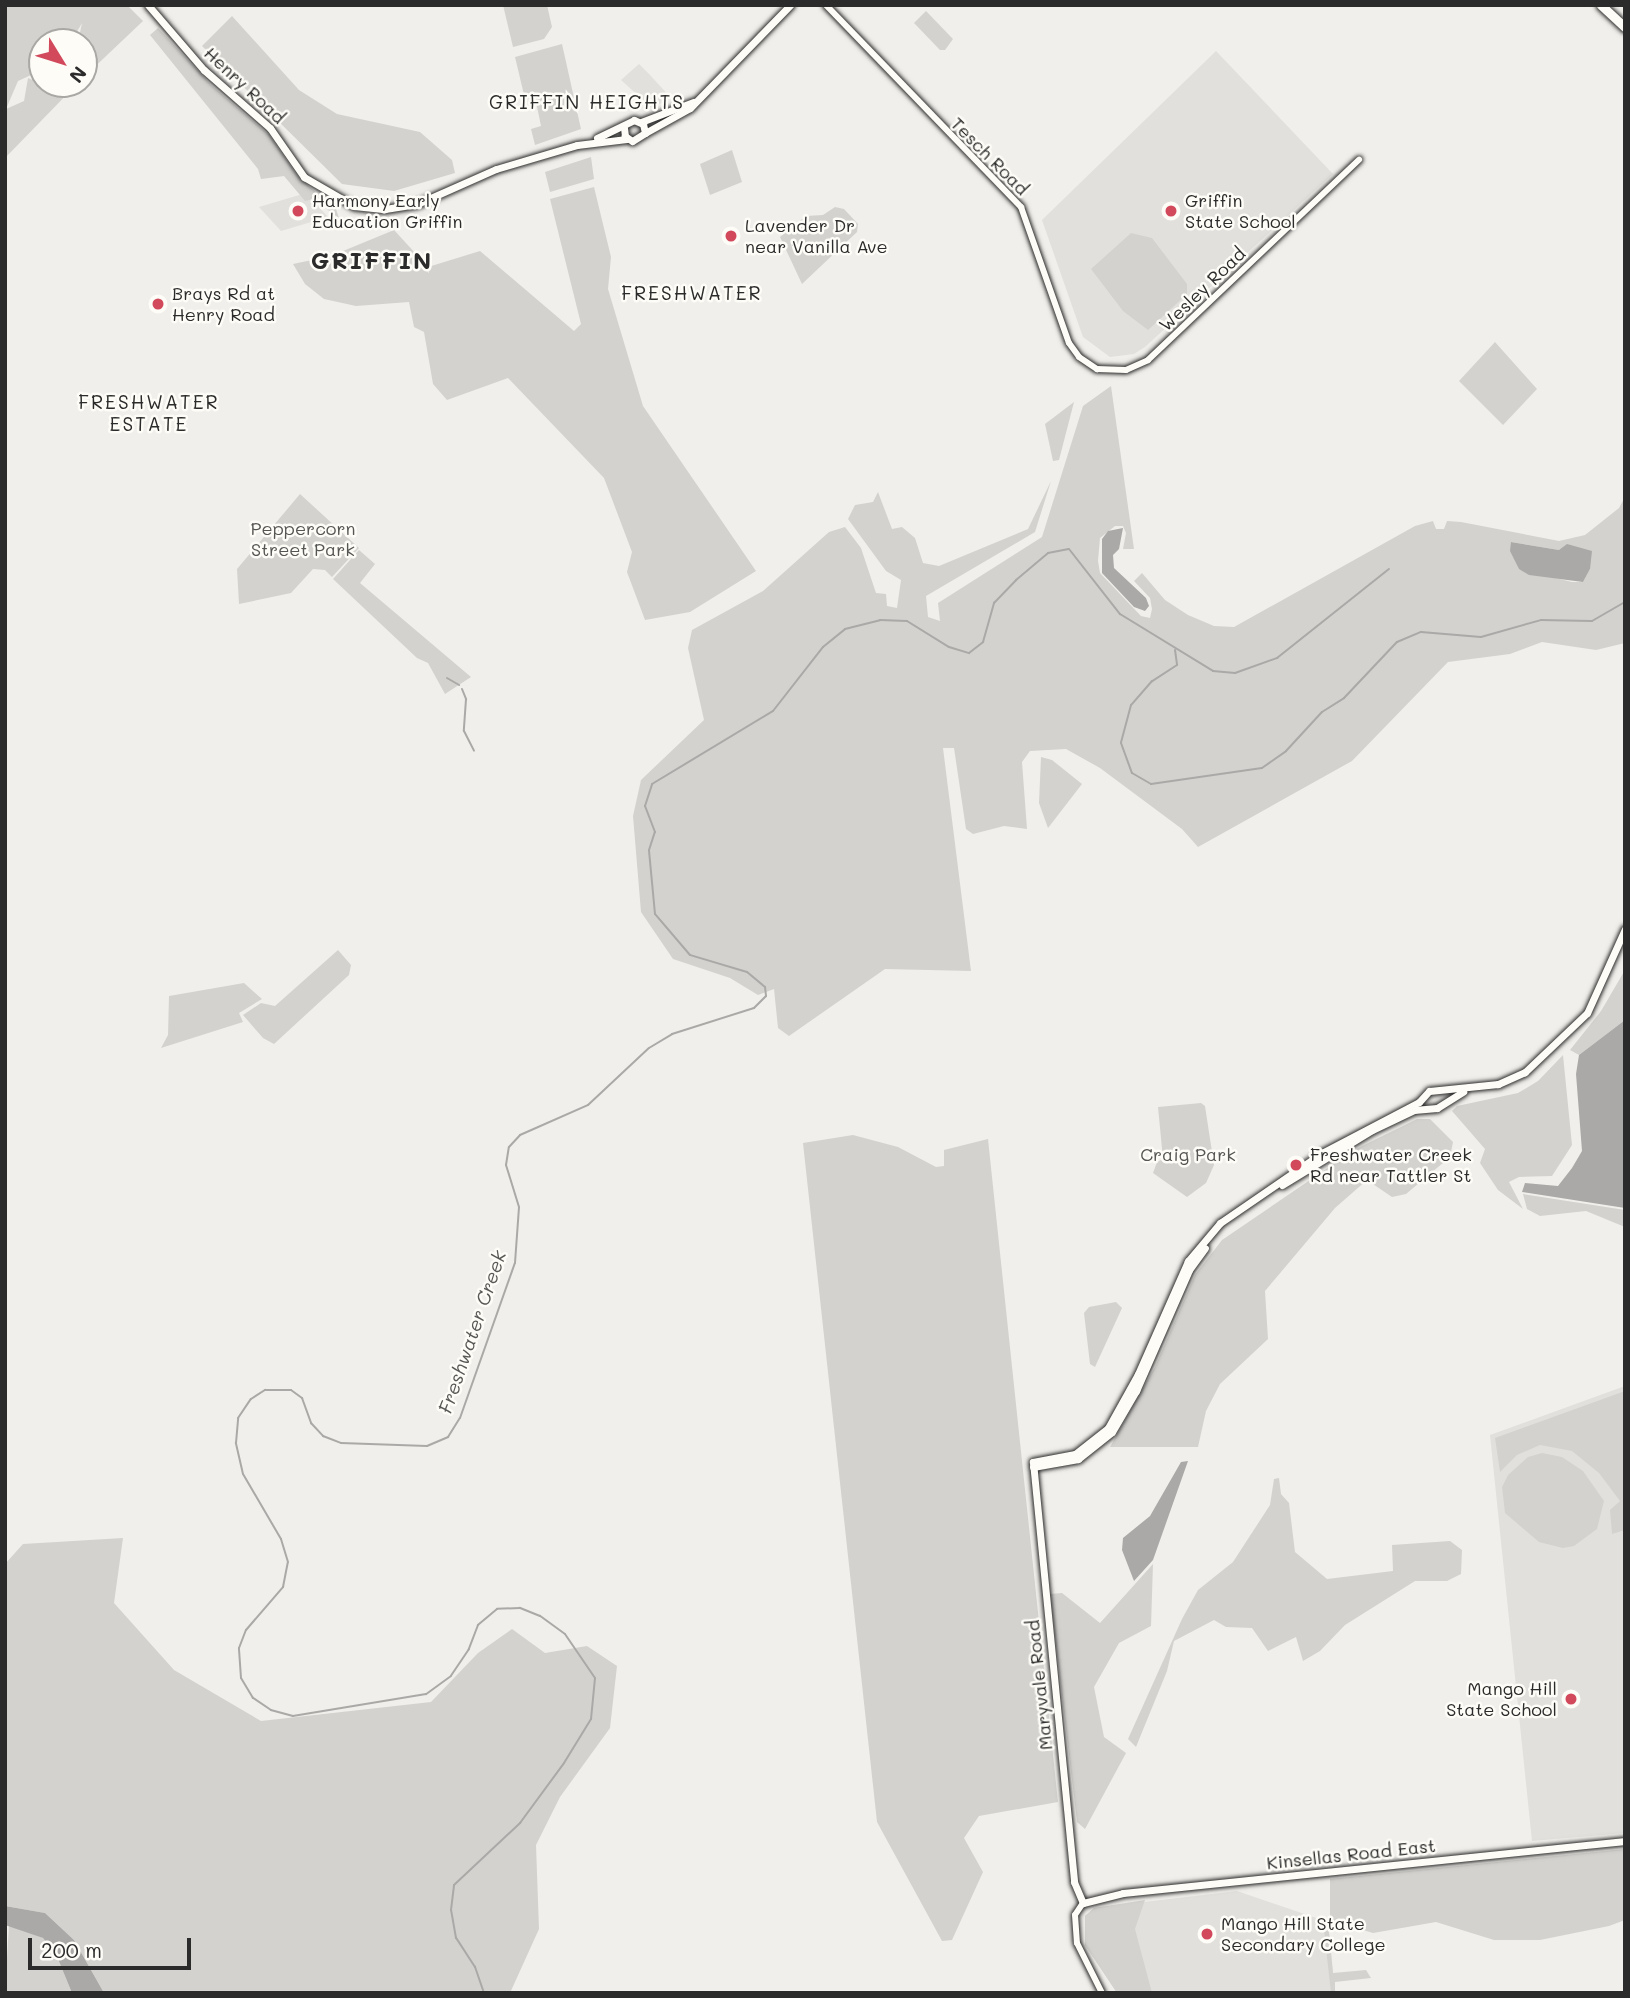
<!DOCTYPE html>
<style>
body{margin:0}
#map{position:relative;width:1630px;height:1998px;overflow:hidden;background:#f0efeb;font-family:Mali,sans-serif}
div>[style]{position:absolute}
.built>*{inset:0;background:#e1e0dc}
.green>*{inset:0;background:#d3d2cf}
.water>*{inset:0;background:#aaa9a7}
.stream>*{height:2px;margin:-1px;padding:0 1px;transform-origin:1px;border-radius:1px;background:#aaa9a7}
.roads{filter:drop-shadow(0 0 2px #2b2b2b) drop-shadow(0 0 2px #2b2b2b)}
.tertiary>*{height:6px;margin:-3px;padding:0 3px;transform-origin:3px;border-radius:3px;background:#fdfcf7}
.secondary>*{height:7px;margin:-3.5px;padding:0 3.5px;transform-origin:3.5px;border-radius:3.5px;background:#fdfcf7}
.motorway>*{height:9px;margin:-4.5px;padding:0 4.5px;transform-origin:4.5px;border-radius:4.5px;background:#fdfcf7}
.dots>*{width:19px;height:19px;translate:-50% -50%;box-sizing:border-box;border:4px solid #fdfcf7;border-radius:50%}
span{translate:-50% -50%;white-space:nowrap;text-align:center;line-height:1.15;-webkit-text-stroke:5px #fdfcf7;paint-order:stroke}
.street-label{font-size:18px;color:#2b2b2b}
.poi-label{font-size:18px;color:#2b2b2b}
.left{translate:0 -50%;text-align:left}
.right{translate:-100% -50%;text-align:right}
.park-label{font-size:18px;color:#555554}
.neighbourhood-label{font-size:19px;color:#2b2b2b;letter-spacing:2px}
.water-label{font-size:19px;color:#575756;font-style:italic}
.district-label{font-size:24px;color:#2b2b2b;font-weight:700;letter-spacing:2px}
.frame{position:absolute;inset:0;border:7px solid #2b2b2b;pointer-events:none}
.north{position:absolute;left:28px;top:28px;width:70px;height:70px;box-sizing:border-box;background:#fdfcf7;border:2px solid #a9a8a5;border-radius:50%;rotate:128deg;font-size:19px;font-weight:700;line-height:28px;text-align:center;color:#2b2b2b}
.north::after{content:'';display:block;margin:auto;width:24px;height:32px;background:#d1495b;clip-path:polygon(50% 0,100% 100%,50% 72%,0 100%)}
.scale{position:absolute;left:28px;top:1938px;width:163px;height:32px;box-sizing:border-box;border:4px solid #2b2b2b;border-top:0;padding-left:9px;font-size:21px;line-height:24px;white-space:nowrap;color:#2b2b2b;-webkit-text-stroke:5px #fdfcf7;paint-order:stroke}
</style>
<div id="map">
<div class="built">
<i style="clip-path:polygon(1216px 51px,1333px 174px,1145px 347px,1134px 354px,1110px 357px,1083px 337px,1042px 220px)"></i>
<i style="clip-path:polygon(639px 64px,650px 75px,671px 98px,652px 108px,621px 80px)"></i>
<i style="clip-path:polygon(306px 193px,328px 217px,281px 231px,259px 207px)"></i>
<i style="clip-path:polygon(1625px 1386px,1625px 1833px,1532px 1841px,1490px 1435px)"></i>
<i style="clip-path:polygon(1237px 1891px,1328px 1922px,1335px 1993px,1117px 1993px,1085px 1945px,1085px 1916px,1094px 1908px)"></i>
</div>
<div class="green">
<i style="clip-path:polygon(5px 5px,127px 5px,143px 21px,84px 77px,84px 42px,75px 42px,79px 37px,82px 23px,71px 42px,42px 42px,42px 70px,18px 81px,6px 109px,24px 101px,28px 78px,42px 84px,77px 84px,5px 158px)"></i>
<i style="clip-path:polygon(503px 5px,547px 5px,552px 27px,544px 39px,513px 47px)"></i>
<i style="clip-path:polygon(926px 11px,953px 39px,945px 50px,940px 50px,914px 23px)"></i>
<i style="clip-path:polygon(232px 16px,299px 90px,337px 114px,420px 132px,452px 160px,455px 173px,394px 191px,342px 184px,202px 46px)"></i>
<i style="clip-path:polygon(158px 28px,211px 85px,269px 135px,299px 178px,336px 209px,339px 218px,313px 199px,305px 201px,284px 176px,261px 179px,258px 169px,150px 35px)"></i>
<i style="clip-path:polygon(562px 44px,581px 129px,535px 145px,531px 129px,541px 126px,535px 97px,525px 99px,515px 57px)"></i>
<i style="clip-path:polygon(732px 150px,742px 182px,710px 195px,700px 164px)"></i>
<i style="clip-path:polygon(591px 157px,594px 179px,550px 192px,545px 172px)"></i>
<i style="clip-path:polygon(594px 187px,611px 257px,608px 289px,643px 406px,756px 571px,690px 612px,645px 620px,627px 572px,632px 552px,604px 478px,508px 378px,447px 400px,433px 384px,424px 332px,414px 327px,409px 302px,356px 306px,324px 299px,305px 284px,293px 264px,331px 256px,394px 230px,428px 267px,480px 251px,574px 331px,581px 324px,550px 199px)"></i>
<i style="clip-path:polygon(835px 207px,844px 209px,858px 224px,857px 232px,802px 284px,780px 237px,806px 216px,823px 215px)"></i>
<i style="clip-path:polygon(1131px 233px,1152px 238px,1187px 284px,1187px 294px,1148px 330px,1123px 311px,1091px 269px)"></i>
<i style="clip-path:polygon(1495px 342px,1537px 389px,1503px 425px,1459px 381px)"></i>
<i style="clip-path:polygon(evenodd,1111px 386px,1134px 549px,1123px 549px,1126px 533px,1123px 526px,1115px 526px,1100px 538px,1098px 561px,1100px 573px,1141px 616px,1150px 618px,1152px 609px,1150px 598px,1134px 581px,1142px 573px,1165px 600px,1188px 615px,1214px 626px,1234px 627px,1415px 526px,1433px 521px,1436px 529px,1444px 529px,1447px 521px,1461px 522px,1559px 541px,1585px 535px,1619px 508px,1625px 497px,1625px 643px,1596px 650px,1542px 642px,1510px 654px,1448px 662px,1352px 761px,1198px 847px,1182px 829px,1100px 768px,1066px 749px,1030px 751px,1022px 762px,1027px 829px,1004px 826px,973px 834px,966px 829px,954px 748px,943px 748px,971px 971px,885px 969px,789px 1036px,778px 1028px,774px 989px,758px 995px,730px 978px,673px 959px,641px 912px,633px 816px,641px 780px,704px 720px,688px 648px,692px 630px,763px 591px,829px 532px,845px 527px,861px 548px,876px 593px,886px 594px,887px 606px,897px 608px,901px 580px,886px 571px,848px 519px,855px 505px,873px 502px,878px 492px,892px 529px,902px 527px,915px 538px,923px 563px,939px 566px,1028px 529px,1051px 481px,1035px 532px,926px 596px,928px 617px,940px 621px,938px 603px,1042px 537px,1083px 406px,1111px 386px,1511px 542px,1559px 550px,1590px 569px,1583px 582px,1572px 582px,1519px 569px,1511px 542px)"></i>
<i style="clip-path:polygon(1074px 402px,1059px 460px,1053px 461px,1045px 424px)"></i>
<i style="clip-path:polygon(300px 494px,359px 548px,332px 577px,325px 570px,313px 569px,291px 593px,239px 604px,237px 569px)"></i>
<i style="clip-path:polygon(359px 550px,375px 564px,360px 583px,471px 677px,445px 694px,428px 663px,417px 658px,333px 579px)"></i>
<i style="clip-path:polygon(1041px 757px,1052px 760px,1082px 784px,1048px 828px,1039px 803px)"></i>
<i style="clip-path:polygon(338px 950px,351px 965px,349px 975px,274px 1044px,263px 1038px,243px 1015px,261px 1003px,275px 1006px)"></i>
<i style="clip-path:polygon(1625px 970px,1625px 1020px,1579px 1055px,1570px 1050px,1601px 1011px)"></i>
<i style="clip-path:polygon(244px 983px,262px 999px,239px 1013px,243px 1022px,161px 1048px,168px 1035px,169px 996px)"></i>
<i style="clip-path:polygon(1563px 1055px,1572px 1145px,1552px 1176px,1519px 1177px,1509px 1182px,1523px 1209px,1498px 1190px,1480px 1163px,1485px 1149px,1452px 1111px,1457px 1106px,1518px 1093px,1538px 1081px)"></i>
<i style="clip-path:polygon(1201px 1103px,1205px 1106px,1214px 1165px,1206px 1183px,1187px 1197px,1153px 1173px,1157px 1162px,1163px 1159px,1158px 1107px)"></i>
<i style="clip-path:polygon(1417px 1119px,1430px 1119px,1453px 1142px,1450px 1157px,1406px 1194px,1392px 1197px,1367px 1180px,1335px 1208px,1265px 1291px,1268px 1339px,1220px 1384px,1206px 1411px,1198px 1447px,1110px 1447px,1155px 1367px,1195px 1275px,1222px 1240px,1354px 1150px)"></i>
<i style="clip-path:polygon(853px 1135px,898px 1147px,936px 1167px,944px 1166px,944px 1150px,988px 1139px,1058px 1802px,979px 1816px,964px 1838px,983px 1872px,952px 1940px,942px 1941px,877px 1822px,803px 1143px)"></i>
<i style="clip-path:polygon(1523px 1194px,1625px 1210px,1625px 1227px,1586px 1211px,1540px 1216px,1527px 1209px)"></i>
<i style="clip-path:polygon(1116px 1302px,1122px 1308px,1095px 1367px,1090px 1364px,1084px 1313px,1089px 1307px)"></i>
<i style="clip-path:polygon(1625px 1391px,1625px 1530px,1612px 1534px,1610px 1510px,1620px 1501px,1599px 1473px,1572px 1451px,1540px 1445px,1517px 1455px,1500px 1472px,1495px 1438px)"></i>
<i style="clip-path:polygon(1542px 1453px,1562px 1457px,1583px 1471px,1604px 1501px,1597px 1529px,1574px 1546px,1563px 1548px,1539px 1542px,1505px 1513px,1502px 1487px,1508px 1475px,1528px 1457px)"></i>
<i style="clip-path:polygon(1279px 1478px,1281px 1494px,1289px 1503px,1295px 1552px,1327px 1579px,1393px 1571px,1392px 1545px,1450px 1541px,1462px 1550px,1461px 1574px,1447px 1581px,1415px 1581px,1345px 1625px,1320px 1651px,1303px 1661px,1296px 1637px,1268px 1651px,1252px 1628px,1226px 1627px,1214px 1620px,1174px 1641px,1167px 1671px,1136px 1747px,1128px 1739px,1182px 1619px,1198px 1590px,1233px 1562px,1270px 1505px,1274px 1479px)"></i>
<i style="clip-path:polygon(123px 1538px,114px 1603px,174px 1670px,261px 1721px,431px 1702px,478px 1653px,512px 1629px,545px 1653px,587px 1646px,617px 1666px,610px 1728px,560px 1797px,536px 1845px,539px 1929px,510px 1993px,104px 1993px,74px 1940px,45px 1913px,5px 1906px,5px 1564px,23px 1544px)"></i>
<i style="clip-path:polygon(1153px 1564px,1151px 1626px,1119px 1643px,1094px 1687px,1104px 1737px,1126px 1753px,1085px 1829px,1077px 1822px,1050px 1594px,1062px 1593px,1100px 1623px)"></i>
<i style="clip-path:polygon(1625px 1849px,1625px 1920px,1609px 1926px,1540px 1940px,1494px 1940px,1436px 1922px,1373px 1933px,1330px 1920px,1330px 1879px)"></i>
<i style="clip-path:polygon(1145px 1900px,1135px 1929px,1152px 1993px,1117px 1993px,1085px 1945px,1085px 1916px,1094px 1908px)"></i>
<i style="clip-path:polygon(1316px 1918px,1328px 1922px,1333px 1973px,1366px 1970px,1371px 1978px,1335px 1982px,1335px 1993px,1331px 1993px,1324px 1930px)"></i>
<i style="clip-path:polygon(9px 1924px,43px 1938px,58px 1959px,72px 1993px,5px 1993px)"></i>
</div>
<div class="water">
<i style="clip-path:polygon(1123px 528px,1119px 549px,1113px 555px,1114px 568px,1146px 598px,1149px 606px,1145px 611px,1134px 607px,1102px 573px,1102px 539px,1108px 531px)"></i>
<i style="clip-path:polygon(1511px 542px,1559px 550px,1567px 544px,1592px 551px,1590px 569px,1583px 582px,1529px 575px,1519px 569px,1510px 551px)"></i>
<i style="clip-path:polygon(1625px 1020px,1625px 1208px,1522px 1192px,1525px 1183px,1558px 1186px,1572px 1168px,1582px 1151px,1576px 1074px,1579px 1055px)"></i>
<i style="clip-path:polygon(1188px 1461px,1153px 1560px,1134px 1581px,1122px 1550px,1123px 1538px,1150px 1516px,1181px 1462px)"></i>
<i style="clip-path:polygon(5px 1906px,45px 1913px,74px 1940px,104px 1993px,72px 1993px,58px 1959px,43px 1938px,5px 1925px)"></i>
</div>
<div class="stream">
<i style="left:1175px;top:650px;width:15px;rotate:82deg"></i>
<i style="left:1177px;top:665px;width:30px;rotate:147deg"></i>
<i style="left:1152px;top:681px;width:32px;rotate:131deg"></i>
<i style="left:1131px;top:705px;width:39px;rotate:105deg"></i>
<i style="left:1121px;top:743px;width:32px;rotate:70deg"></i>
<i style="left:1132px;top:773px;width:22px;rotate:30deg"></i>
<i style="left:1151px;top:784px;width:112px;rotate:-8.2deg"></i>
<i style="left:1262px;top:768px;width:29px;rotate:-35deg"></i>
<i style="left:1286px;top:751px;width:53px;rotate:-47.3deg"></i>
<i style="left:1322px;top:712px;width:26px;rotate:-32deg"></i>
<i style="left:1344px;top:698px;width:77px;rotate:-46.6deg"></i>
<i style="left:1397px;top:642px;width:26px;rotate:-23deg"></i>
<i style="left:1421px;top:632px;width:60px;rotate:4.8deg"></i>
<i style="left:1481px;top:637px;width:62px;rotate:-15.8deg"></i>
<i style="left:1541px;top:620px;width:51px;rotate:1.1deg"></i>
<i style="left:1592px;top:621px;width:38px;rotate:-30deg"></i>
<i style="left:447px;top:678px;width:14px;rotate:30deg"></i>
<i style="left:462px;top:689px;width:11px;rotate:68deg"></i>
<i style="left:466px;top:699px;width:32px;rotate:94deg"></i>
<i style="left:464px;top:731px;width:22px;rotate:63deg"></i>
<i style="left:484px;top:1993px;width:28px;rotate:-109deg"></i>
<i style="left:475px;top:1967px;width:35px;rotate:-123deg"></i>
<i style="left:456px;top:1938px;width:28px;rotate:-100deg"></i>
<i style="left:451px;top:1910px;width:25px;rotate:-83deg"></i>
<i style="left:454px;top:1885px;width:91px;rotate:-43.2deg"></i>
<i style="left:520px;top:1823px;width:74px;rotate:-53.7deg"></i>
<i style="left:564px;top:1763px;width:52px;rotate:-58.5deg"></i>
<i style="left:591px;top:1719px;width:41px;rotate:-84.4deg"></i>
<i style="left:595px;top:1678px;width:53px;rotate:-124.3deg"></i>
<i style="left:565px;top:1634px;width:31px;rotate:-144deg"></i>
<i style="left:540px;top:1616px;width:22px;rotate:-158deg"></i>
<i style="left:520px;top:1608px;width:23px;rotate:178deg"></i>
<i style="left:497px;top:1609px;width:25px;rotate:140deg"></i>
<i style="left:478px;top:1625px;width:26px;rotate:111deg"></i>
<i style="left:469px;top:1649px;width:32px;rotate:124deg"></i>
<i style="left:451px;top:1676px;width:31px;rotate:144deg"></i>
<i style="left:426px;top:1694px;width:135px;rotate:170.6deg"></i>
<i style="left:293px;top:1716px;width:23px;rotate:-165deg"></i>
<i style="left:271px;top:1710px;width:22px;rotate:-146deg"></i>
<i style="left:253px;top:1698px;width:23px;rotate:-121deg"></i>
<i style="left:241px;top:1678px;width:30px;rotate:-94deg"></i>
<i style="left:239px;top:1648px;width:19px;rotate:-69deg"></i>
<i style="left:246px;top:1630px;width:57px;rotate:-49.3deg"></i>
<i style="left:283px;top:1587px;width:25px;rotate:-79deg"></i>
<i style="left:288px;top:1562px;width:24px;rotate:-107deg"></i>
<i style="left:281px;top:1539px;width:75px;rotate:-120.3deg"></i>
<i style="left:243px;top:1474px;width:32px;rotate:-103deg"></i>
<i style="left:236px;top:1443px;width:25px;rotate:-85deg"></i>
<i style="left:238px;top:1418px;width:23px;rotate:-56deg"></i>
<i style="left:251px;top:1399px;width:17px;rotate:-33deg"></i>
<i style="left:265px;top:1390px;width:26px"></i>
<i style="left:291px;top:1390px;width:14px;rotate:36deg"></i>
<i style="left:302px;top:1398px;width:27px;rotate:70deg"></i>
<i style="left:311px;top:1423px;width:18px;rotate:47deg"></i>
<i style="left:323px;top:1436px;width:19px;rotate:21deg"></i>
<i style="left:341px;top:1443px;width:86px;rotate:2deg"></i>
<i style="left:427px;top:1446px;width:23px;rotate:-23deg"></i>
<i style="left:448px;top:1437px;width:22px;rotate:-58deg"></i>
<i style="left:460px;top:1418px;width:164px;rotate:-70.5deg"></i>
<i style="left:515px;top:1263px;width:56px;rotate:-85.9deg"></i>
<i style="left:519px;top:1207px;width:44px;rotate:-107.2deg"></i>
<i style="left:506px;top:1165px;width:18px;rotate:-81deg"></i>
<i style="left:509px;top:1147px;width:16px;rotate:-47deg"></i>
<i style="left:520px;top:1135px;width:74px;rotate:-23.8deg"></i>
<i style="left:588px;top:1105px;width:83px;rotate:-43.1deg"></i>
<i style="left:649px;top:1048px;width:27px;rotate:-31deg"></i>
<i style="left:672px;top:1034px;width:86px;rotate:-17.6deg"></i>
<i style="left:754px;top:1008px;width:17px;rotate:-45deg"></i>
<i style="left:766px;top:996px;width:9px;rotate:-96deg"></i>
<i style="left:765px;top:987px;width:23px;rotate:-140deg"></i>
<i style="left:747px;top:972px;width:59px;rotate:-163.4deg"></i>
<i style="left:690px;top:955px;width:54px;rotate:-130.5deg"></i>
<i style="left:655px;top:914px;width:64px;rotate:-95.4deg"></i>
<i style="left:649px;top:850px;width:19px;rotate:-72deg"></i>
<i style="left:655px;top:832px;width:28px;rotate:-111deg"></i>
<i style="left:645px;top:806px;width:23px;rotate:-72deg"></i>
<i style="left:652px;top:784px;width:141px;rotate:-31.1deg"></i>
<i style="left:773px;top:711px;width:81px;rotate:-52deg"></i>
<i style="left:823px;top:647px;width:28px;rotate:-39deg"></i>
<i style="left:845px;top:629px;width:36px;rotate:-14deg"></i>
<i style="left:880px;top:620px;width:27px;rotate:2deg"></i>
<i style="left:907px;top:621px;width:49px;rotate:31.8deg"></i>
<i style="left:949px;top:647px;width:21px;rotate:17deg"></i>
<i style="left:969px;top:653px;width:18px;rotate:-38deg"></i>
<i style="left:983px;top:642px;width:41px;rotate:-74.2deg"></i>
<i style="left:994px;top:603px;width:32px;rotate:-46deg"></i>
<i style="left:1016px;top:580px;width:42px;rotate:-40.2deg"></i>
<i style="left:1048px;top:553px;width:21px;rotate:-11deg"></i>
<i style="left:1069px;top:549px;width:83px;rotate:51.9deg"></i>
<i style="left:1120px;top:614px;width:109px;rotate:31.5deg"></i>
<i style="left:1213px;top:671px;width:22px;rotate:5deg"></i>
<i style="left:1235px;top:673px;width:45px;rotate:-19.7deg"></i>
<i style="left:1277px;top:658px;width:143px;rotate:-38.5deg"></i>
</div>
<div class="roads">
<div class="tertiary">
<i style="left:826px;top:5px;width:281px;rotate:46deg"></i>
<i style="left:1021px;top:207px;width:144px;rotate:70.6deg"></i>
<i style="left:1069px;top:343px;width:17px;rotate:54deg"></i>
<i style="left:1079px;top:357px;width:22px;rotate:34deg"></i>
<i style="left:1097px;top:369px;width:29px;rotate:2deg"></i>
<i style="left:1126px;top:370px;width:24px;rotate:-24deg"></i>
<i style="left:1148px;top:360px;width:291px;rotate:-43.5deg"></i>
<i style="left:1083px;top:1903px;width:14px;rotate:124deg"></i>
<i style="left:1075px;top:1915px;width:28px;rotate:86deg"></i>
<i style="left:1077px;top:1943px;width:56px;rotate:63.4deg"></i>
</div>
<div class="secondary">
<i style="left:148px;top:5px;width:86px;rotate:49.3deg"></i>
<i style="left:204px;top:70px;width:88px;rotate:41.3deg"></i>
<i style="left:270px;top:128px;width:60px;rotate:55.2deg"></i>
<i style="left:304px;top:177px;width:58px;rotate:30.1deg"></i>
<i style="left:354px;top:206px;width:31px;rotate:6deg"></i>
<i style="left:385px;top:209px;width:32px;rotate:-9deg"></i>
<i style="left:417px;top:204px;width:86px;rotate:-23.9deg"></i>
<i style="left:496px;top:169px;width:84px;rotate:-16.5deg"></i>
<i style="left:577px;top:145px;width:50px;rotate:-6.8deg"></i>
<i style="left:641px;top:122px;width:56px;rotate:-21deg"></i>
<i style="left:645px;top:133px;width:51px;rotate:-29.1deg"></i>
<i style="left:690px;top:108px;width:144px;rotate:-45.8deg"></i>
<i style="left:597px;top:138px;width:41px;rotate:-25.9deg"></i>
<i style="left:634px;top:120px;width:10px;rotate:24deg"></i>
<i style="left:643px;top:124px;width:9px;rotate:77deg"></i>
<i style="left:645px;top:133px;width:15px;rotate:148deg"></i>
<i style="left:632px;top:141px;width:9px;rotate:-144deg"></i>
<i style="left:625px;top:136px;width:8px;rotate:-97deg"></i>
<i style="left:1625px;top:929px;width:92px;rotate:114.3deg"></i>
<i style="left:1587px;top:1013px;width:86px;rotate:136.4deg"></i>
<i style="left:1525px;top:1072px;width:30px;rotate:156deg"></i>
<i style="left:1498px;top:1084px;width:69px;rotate:174.2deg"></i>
<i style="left:1429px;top:1091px;width:15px;rotate:132deg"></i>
<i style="left:1419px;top:1102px;width:110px;rotate:152.3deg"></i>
<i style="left:1322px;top:1153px;width:124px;rotate:145.5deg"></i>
<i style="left:1220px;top:1223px;width:50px;rotate:130.1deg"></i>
<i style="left:1188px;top:1261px;width:124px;rotate:113.9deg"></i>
<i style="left:1138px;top:1374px;width:62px;rotate:119.1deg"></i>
<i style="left:1108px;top:1428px;width:42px;rotate:141.8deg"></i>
<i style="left:1075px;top:1454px;width:43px;rotate:169.2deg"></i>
<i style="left:1033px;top:1462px;width:422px;rotate:84.4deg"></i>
<i style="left:1074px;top:1882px;width:23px;rotate:67deg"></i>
<i style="left:1083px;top:1903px;width:41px;rotate:-14deg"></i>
<i style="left:1123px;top:1893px;width:505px;rotate:-5.91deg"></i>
<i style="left:1282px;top:1185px;width:105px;rotate:-31.4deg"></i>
<i style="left:1372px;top:1130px;width:47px;rotate:-25.5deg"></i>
<i style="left:1414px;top:1110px;width:23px;rotate:-5deg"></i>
<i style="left:1437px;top:1108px;width:31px;rotate:-32deg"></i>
<i style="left:1033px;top:1467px;width:46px;rotate:-10.1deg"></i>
<i style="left:1078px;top:1459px;width:43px;rotate:-38.5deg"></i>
<i style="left:1112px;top:1432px;width:48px;rotate:-59.7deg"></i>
<i style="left:1136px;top:1391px;width:132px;rotate:-66.3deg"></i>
<i style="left:1189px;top:1270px;width:27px;rotate:-54deg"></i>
</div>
<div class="motorway">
<i style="left:1601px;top:5px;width:33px;rotate:43deg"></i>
</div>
</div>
<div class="dots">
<i style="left:298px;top:211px;background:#d1495b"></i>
<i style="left:1171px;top:211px;background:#d1495b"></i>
<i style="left:731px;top:236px;background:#d1495b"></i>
<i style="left:158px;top:304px;background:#d1495b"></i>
<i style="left:1296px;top:1165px;background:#d1495b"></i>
<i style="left:1571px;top:1699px;background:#d1495b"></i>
<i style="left:1207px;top:1934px;background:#d1495b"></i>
</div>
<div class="street-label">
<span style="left:245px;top:85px;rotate:43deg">Henry Road</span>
<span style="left:990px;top:156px;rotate:45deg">Tesch Road</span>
<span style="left:1202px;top:289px;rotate:-44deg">Wesley Road</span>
<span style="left:1039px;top:1685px;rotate:-96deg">Maryvale Road</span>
<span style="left:1351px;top:1854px;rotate:-6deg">Kinsellas Road East</span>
</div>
<div class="poi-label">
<span class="left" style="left:312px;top:211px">Harmony Early<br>Education Griffin</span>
<span class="left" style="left:1185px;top:211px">Griffin<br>State School</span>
<span class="left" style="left:745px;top:236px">Lavender Dr<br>near Vanilla Ave</span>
<span class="left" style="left:172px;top:304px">Brays Rd at<br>Henry Road</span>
<span class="left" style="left:1310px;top:1165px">Freshwater Creek<br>Rd near Tattler St</span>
<span class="right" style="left:1557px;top:1699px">Mango Hill<br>State School</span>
<span class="left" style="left:1221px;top:1934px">Mango Hill State<br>Secondary College</span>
</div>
<div class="park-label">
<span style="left:303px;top:539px">Peppercorn<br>Street Park</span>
<span style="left:1188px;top:1154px">Craig Park</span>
</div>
<div class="neighbourhood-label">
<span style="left:587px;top:102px">GRIFFIN HEIGHTS</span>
<span style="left:692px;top:293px">FRESHWATER</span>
<span style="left:149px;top:413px">FRESHWATER<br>ESTATE</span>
</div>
<div class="water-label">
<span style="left:472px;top:1332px;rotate:-71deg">Freshwater Creek</span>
</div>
<div class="district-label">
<span style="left:372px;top:260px">GRIFFIN</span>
</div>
<div class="frame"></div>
<div class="north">N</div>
<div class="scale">200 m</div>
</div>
